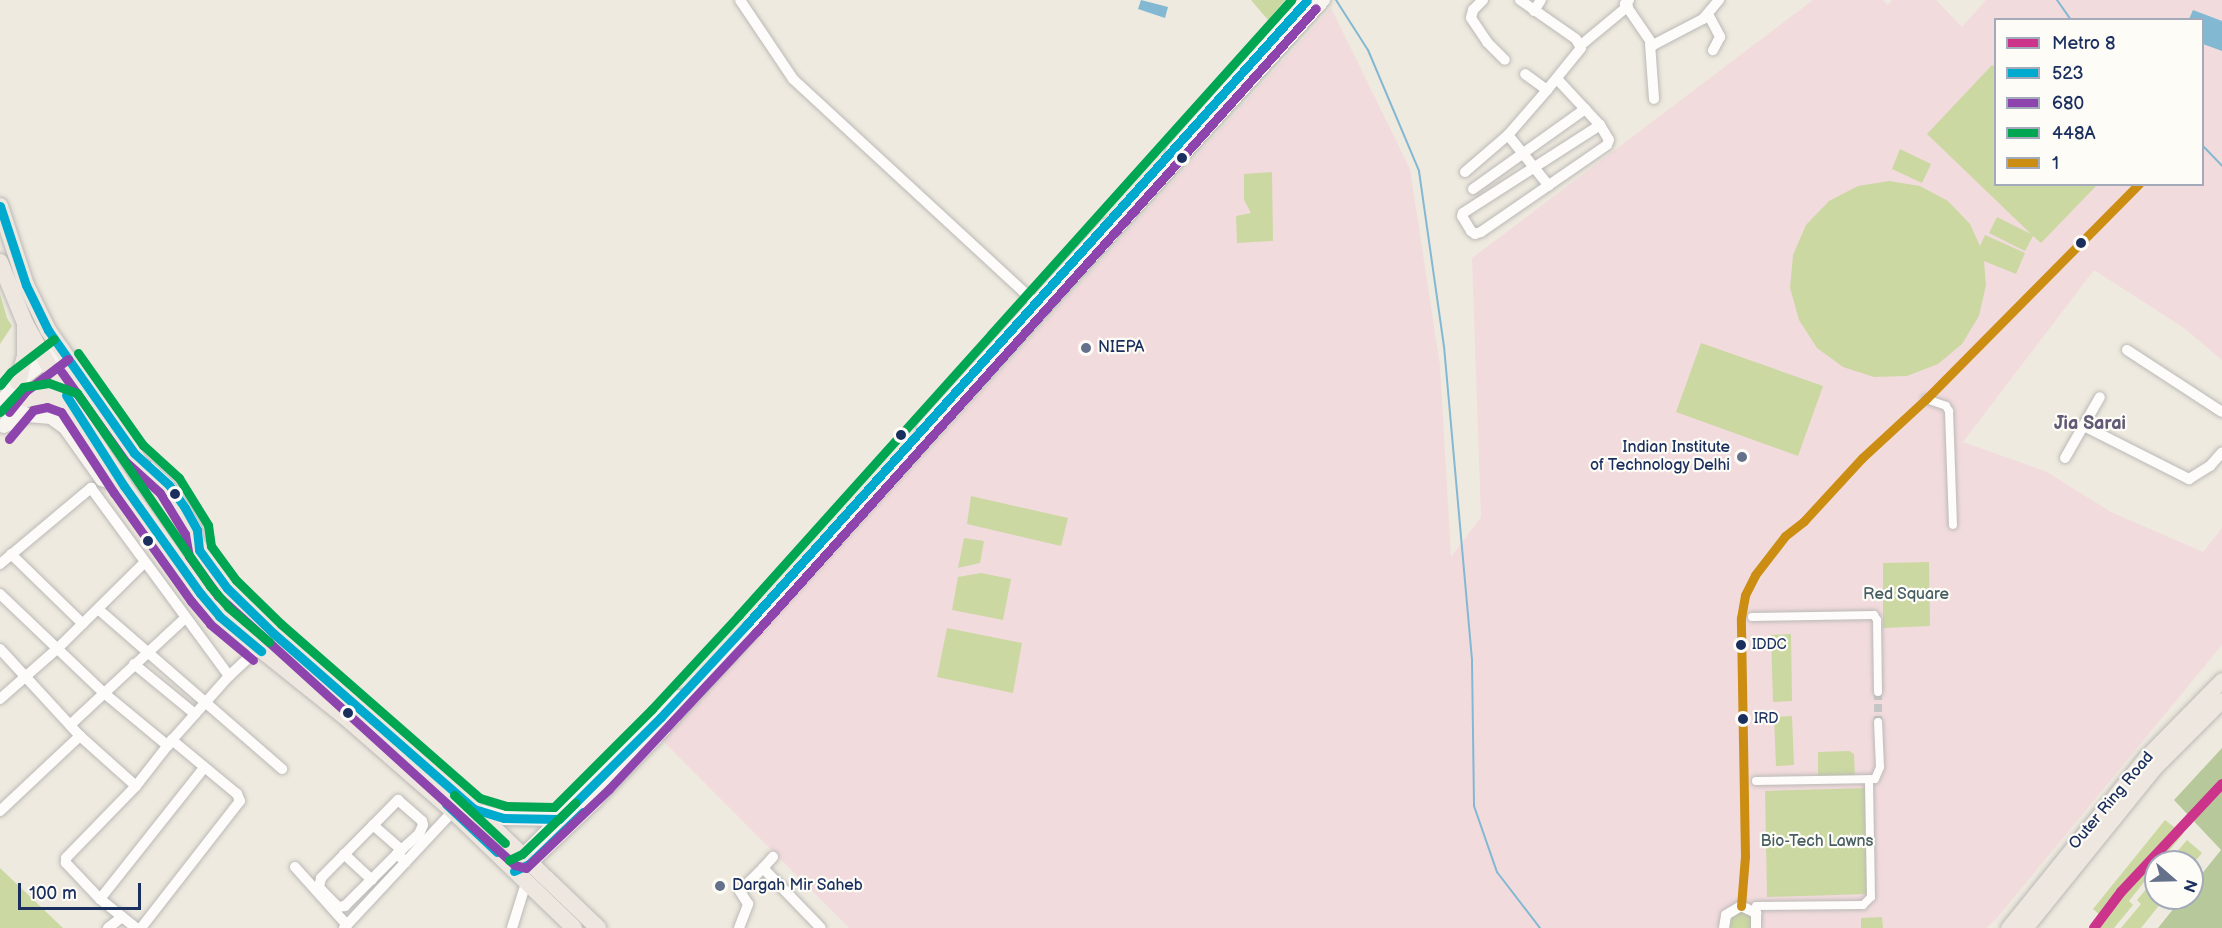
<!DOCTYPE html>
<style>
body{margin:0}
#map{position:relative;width:2222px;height:928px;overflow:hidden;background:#efeadf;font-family:"Balsamiq Sans",sans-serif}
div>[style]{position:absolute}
.built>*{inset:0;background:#f2dbdd}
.green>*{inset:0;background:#cbd8a2}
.forest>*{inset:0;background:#b7c99a}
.water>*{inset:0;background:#83b8d3}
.stream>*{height:2px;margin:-1px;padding:0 1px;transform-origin:1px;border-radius:1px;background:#83b8d3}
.pedestrian-tunnel>*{height:8px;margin-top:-4px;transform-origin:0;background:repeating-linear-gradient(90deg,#c5c5c5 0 8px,transparent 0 12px)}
.roads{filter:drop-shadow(0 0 2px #bab9b7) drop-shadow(0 0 2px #bab9b7)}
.pedestrian>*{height:8px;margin:-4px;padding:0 4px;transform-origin:4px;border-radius:4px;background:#fdfcfa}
.minor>*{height:10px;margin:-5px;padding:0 5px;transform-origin:5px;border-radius:5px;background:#fdfcfa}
.secondary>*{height:14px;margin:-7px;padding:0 7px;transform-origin:7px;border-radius:7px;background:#f7f3ef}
.primary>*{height:15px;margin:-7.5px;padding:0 7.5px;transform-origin:7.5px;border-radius:7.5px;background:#eee7df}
.trunk>*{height:16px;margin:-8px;padding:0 8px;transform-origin:8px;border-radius:8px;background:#eee7df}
.bus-1>*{height:9px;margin:-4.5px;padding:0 4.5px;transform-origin:4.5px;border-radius:4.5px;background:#00a9ce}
.bus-2>*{height:9px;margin:-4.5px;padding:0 4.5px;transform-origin:4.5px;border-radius:4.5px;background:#8e44ad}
.bus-3>*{height:9px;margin:-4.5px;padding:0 4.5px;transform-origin:4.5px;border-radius:4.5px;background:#00a651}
.bus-4>*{height:9px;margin:-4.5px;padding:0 4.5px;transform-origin:4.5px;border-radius:4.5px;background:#cb8e13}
.metro-1>*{height:10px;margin:-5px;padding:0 5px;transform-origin:5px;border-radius:5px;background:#cc338b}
.dots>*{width:16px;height:16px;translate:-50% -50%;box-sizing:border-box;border:3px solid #fdfcf7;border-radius:50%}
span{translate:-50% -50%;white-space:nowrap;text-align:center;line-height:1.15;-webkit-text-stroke:4.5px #fdfcf7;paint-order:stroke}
.bus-label{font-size:14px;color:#1b2f5e}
.left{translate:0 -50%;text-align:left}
.poi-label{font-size:16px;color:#1b2f5e}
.right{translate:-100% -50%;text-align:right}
.park-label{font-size:16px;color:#475e63}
.street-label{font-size:16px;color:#1b2f5e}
.neighbourhood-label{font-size:18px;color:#605a77;font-weight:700}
.legend{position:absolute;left:1994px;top:18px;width:210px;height:168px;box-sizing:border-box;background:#fdfcf7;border:2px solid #a3aaba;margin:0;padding:8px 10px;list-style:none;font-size:18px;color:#1b2f5e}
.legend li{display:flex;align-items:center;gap:12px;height:30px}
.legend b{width:30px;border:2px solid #a3aaba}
.north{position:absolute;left:2144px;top:850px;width:60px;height:60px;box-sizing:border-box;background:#fdfcf7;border:2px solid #a3aaba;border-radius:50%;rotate:110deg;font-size:16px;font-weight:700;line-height:24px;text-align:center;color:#1b2f5e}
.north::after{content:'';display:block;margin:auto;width:21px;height:27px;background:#65708b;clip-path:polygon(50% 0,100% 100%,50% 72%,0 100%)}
.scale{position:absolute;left:18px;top:883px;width:123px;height:27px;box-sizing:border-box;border:3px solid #1b2f5e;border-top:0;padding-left:8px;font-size:18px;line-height:21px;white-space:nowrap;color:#1b2f5e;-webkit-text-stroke:4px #fdfcf7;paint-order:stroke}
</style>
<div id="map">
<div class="built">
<i style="clip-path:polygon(evenodd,1813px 0,1883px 0,1888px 5px,1892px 0,1936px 0,1962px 27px,1986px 0,2222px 0,2222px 360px,2184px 328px,2094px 270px,1963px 442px,2047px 472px,2111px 512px,2203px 552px,2222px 528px,2222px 645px,1997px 918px,1986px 928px,849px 928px,663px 741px,1331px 8px,1410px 169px,1440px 365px,1451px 557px,1481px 517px,1472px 258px,1813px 0,1996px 20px,2202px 20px,2202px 184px,1996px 184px,1996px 20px)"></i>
</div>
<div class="green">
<i style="clip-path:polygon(1251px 0,1285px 0,1268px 20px)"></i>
<i style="clip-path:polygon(1992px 65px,1996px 68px,1996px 184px,2097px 185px,2041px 243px,2033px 236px,2025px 251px,1989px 233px,1997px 217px,2031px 234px,1927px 134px)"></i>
<i style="clip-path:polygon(1900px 149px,1931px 164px,1922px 183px,1892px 169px)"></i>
<i style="clip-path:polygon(1272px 172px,1273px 241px,1237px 243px,1236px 216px,1251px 213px,1244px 200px,1244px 174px)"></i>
<i style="clip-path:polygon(1889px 181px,1920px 186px,1948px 201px,1970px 224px,1980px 246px,1985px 235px,2025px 253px,2016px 274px,1984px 261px,1986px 285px,1979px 316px,1962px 344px,1938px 364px,1907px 376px,1874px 377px,1843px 367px,1817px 348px,1799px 320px,1790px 288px,1793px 255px,1806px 225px,1829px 201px,1858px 186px)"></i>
<i style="clip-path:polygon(0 294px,7px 318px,12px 326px,0 344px)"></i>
<i style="clip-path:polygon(1701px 343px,1823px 386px,1798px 456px,1676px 412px)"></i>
<i style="clip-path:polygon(971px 496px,1068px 518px,1061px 546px,967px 524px)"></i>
<i style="clip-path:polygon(964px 538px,984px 541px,980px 563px,958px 568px)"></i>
<i style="clip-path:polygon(1929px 562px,1930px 626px,1883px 628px,1883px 563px)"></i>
<i style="clip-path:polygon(981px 573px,1011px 579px,1003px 620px,952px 610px,958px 577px)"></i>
<i style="clip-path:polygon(947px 628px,1022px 643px,1013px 693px,937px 677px)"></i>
<i style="clip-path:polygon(1791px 634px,1792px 701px,1773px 702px,1771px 635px)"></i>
<i style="clip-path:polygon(1792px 716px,1794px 765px,1776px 766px,1774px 717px)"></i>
<i style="clip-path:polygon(1849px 751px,1854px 754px,1855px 779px,1818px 779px,1818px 752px)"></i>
<i style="clip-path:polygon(1866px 788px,1868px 894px,1767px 897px,1765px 791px)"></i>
<i style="clip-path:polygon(2165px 820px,2183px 834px,2160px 862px,2156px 862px,2156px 867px,2129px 901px,2133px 905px,2114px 928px,2092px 928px,2101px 916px,2093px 909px)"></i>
<i style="clip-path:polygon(2187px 840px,2202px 853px,2192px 865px,2192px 862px,2168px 862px)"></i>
<i style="clip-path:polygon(0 868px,63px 928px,0 928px)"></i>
<i style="clip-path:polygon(2156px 877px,2156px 898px,2165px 898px,2141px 928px,2121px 928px,2141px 904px,2137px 900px)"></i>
<i style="clip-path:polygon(1738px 910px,1753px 914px,1754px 928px,1727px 928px,1729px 916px)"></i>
<i style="clip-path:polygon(1882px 917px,1883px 928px,1861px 928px,1861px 918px)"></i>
</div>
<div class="forest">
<i style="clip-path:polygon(2222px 748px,2222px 928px,2158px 928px,2182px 898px,2192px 898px,2192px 886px,2221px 850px,2174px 800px)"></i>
</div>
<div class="water">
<i style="clip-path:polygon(1141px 0,1168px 7px,1165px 18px,1138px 9px)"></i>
<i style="clip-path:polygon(2193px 10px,2222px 21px,2222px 51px,2203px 44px,2202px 20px,2189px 19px)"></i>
</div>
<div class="stream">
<i style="left:1336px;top:0;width:59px;rotate:57.4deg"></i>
<i style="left:1368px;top:50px;width:131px;rotate:67.1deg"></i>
<i style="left:1419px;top:171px;width:177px;rotate:81.9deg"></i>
<i style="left:1444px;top:346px;width:316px;rotate:84.9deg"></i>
<i style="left:1472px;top:661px;width:145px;rotate:89.2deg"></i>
<i style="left:1474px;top:806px;width:70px;rotate:70.8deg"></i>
<i style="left:1497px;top:872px;width:71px;rotate:52.5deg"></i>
<i style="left:2057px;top:0;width:24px;rotate:55deg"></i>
<i style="left:2202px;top:145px;width:29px;rotate:46deg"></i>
</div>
<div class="pedestrian-tunnel">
<i style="left:1878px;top:692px;width:30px;rotate:90deg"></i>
</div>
<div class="roads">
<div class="pedestrian">
<i style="left:1926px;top:399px;width:21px;rotate:19deg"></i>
<i style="left:1946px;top:406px;width:6px;rotate:59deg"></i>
<i style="left:1949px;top:411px;width:114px;rotate:88deg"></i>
<i style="left:1752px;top:617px;width:122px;rotate:-0.9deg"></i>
<i style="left:1874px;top:615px;width:6px;rotate:59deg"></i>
<i style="left:1877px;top:620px;width:72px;rotate:89.2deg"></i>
<i style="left:1756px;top:781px;width:119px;rotate:-1deg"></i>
<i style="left:1875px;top:779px;width:13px;rotate:-67deg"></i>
<i style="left:1880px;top:767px;width:45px;rotate:-92.5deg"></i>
<i style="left:1756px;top:906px;width:107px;rotate:-0.5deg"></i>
<i style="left:1863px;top:905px;width:11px;rotate:-45deg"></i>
<i style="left:1871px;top:897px;width:117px;rotate:-91deg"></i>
</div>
<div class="minor">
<i style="left:740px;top:0;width:95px;rotate:56.1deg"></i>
<i style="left:793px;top:79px;width:329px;rotate:42.7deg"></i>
<i style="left:1483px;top:0;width:14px;rotate:135deg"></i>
<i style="left:1473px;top:10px;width:8px;rotate:104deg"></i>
<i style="left:1471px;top:18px;width:29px;rotate:56deg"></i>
<i style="left:1487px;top:42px;width:25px;rotate:45deg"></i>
<i style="left:1520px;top:0;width:68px;rotate:34.9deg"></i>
<i style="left:1576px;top:39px;width:10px;rotate:61deg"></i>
<i style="left:1581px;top:48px;width:54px;rotate:129deg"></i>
<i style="left:1547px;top:90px;width:27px;rotate:-144deg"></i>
<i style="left:1629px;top:0;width:6px;rotate:135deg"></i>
<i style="left:1625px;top:4px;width:50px;rotate:55.7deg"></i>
<i style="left:1653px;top:45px;width:56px;rotate:-27.5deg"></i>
<i style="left:1703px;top:19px;width:25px;rotate:-50deg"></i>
<i style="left:1534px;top:11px;width:13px;rotate:-58deg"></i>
<i style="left:1708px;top:14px;width:26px;rotate:62deg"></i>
<i style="left:1720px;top:37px;width:15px;rotate:118deg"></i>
<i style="left:1650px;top:44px;width:55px;rotate:85.8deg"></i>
<i style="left:1581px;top:45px;width:61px;rotate:-39.7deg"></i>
<i style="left:1558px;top:80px;width:62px;rotate:47deg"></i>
<i style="left:1600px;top:125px;width:17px;rotate:59deg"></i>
<i style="left:1609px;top:140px;width:5px;rotate:112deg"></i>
<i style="left:1607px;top:145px;width:153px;rotate:145.4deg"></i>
<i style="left:1481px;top:232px;width:6px;rotate:162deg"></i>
<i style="left:1475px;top:234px;width:5px;rotate:-143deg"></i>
<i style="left:1471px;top:231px;width:17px;rotate:-121deg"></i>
<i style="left:1462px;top:216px;width:3px;rotate:-72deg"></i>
<i style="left:1463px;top:213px;width:163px;rotate:-32.7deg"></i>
<i style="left:1508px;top:135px;width:65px;rotate:51.2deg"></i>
<i style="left:1465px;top:172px;width:57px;rotate:-40.7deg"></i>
<i style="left:1508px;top:135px;width:60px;rotate:-49.1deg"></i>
<i style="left:1473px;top:189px;width:138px;rotate:-35.5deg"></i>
<i style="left:2127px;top:350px;width:113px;rotate:33.1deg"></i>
<i style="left:2084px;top:426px;width:118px;rotate:26.8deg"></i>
<i style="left:2189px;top:479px;width:25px;rotate:-32deg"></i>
<i style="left:2210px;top:466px;width:18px;rotate:-49deg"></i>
<i style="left:2065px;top:458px;width:70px;rotate:-60.2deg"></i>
<i style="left:150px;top:467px;width:26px;rotate:43deg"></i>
<i style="left:169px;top:485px;width:28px;rotate:55deg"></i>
<i style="left:185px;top:508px;width:25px;rotate:61deg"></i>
<i style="left:197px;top:530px;width:13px;rotate:81deg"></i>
<i style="left:11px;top:554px;width:100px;rotate:44.2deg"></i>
<i style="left:0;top:564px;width:119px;rotate:-39.9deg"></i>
<i style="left:91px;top:488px;width:233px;rotate:53.7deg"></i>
<i style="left:0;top:594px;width:144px;rotate:43.6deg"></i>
<i style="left:104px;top:693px;width:83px;rotate:39.6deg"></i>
<i style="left:98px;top:609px;width:244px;rotate:41deg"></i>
<i style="left:0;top:649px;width:118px;rotate:47.4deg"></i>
<i style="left:80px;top:736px;width:75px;rotate:41.8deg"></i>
<i style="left:134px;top:664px;width:79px;rotate:39.3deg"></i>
<i style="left:0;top:699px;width:76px;rotate:-41.3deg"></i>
<i style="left:57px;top:649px;width:122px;rotate:-44.7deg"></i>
<i style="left:70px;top:725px;width:157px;rotate:-42.9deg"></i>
<i style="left:0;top:811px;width:110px;rotate:-43.2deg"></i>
<i style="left:373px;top:825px;width:38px;rotate:41deg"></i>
<i style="left:344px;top:854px;width:38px;rotate:43deg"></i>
<i style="left:397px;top:854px;width:74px;rotate:135deg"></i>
<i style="left:345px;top:906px;width:7px;rotate:172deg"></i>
<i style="left:338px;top:907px;width:28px;rotate:-134deg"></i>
<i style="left:319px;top:887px;width:9px;rotate:-77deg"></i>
<i style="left:321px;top:878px;width:110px;rotate:-45.4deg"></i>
<i style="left:398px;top:800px;width:32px;rotate:41deg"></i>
<i style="left:422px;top:821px;width:4px;rotate:76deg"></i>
<i style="left:423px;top:825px;width:10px;rotate:114deg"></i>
<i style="left:419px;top:834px;width:30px;rotate:138deg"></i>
<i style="left:397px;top:854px;width:12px;rotate:42deg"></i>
<i style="left:295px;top:867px;width:78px;rotate:48.1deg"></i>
<i style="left:763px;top:868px;width:15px;rotate:-48deg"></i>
<i style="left:100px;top:899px;width:167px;rotate:-51.6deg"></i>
<i style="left:108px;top:928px;width:18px;rotate:-38deg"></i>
<i style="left:136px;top:928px;width:46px;rotate:-141.1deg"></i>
<i style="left:100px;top:899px;width:50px;rotate:-133.4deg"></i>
<i style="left:66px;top:863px;width:5px;rotate:-90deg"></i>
<i style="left:66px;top:858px;width:100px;rotate:-45.8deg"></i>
<i style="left:136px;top:786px;width:58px;rotate:-52deg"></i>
<i style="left:172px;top:740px;width:86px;rotate:-48.3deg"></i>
<i style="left:229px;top:676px;width:40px;rotate:-43deg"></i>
<i style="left:141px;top:928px;width:161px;rotate:-52.1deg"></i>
<i style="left:240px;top:801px;width:8px;rotate:-113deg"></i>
<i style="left:237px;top:794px;width:85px;rotate:-140.3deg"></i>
<i style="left:344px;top:928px;width:160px;rotate:-47deg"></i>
<i style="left:512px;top:928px;width:47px;rotate:-72.7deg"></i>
<i style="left:739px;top:928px;width:26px;rotate:-69deg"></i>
<i style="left:748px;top:904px;width:15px;rotate:-122deg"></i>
<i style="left:740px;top:891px;width:33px;rotate:-45deg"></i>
<i style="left:763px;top:868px;width:83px;rotate:46deg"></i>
<i style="left:1724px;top:928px;width:13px;rotate:-81deg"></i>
<i style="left:1726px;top:915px;width:17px;rotate:-31deg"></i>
<i style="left:1741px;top:906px;width:17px;rotate:25deg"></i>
<i style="left:1756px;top:913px;width:15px;rotate:90deg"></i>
</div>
<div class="secondary">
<i style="left:1173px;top:151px;width:202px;rotate:-48.4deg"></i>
<i style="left:0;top:404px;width:28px;rotate:-51deg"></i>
<i style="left:18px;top:382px;width:54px;rotate:-37.5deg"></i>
<i style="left:6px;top:423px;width:19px;rotate:-54deg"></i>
<i style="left:17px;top:408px;width:70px;rotate:-43.3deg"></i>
<i style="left:4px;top:426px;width:26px;rotate:-25deg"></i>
<i style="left:28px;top:415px;width:23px;rotate:5deg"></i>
<i style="left:51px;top:417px;width:17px;rotate:36deg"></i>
<i style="left:65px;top:427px;width:64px;rotate:54.6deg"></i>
<i style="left:102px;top:479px;width:23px;rotate:18deg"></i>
<i style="left:924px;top:428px;width:272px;rotate:-48deg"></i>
<i style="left:475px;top:810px;width:30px;rotate:15deg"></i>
<i style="left:504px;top:818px;width:55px;rotate:1deg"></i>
<i style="left:518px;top:864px;width:9px;rotate:-58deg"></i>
<i style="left:523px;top:856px;width:223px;rotate:-45.5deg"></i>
<i style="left:521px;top:867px;width:9px;rotate:-21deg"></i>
<i style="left:529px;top:864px;width:91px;rotate:-43.7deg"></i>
<i style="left:595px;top:801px;width:90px;rotate:-46.4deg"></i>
<i style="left:657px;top:736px;width:993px;rotate:-47.86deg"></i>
</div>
<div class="primary">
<i style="left:2008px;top:928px;width:220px;rotate:-51.1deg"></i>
<i style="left:2146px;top:757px;width:108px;rotate:-45.4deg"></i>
<i style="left:2025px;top:928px;width:207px;rotate:-51.1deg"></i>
<i style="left:2155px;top:767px;width:95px;rotate:-45deg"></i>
</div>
<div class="trunk">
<i style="left:0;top:206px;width:83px;rotate:71.8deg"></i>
<i style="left:26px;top:285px;width:50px;rotate:63.9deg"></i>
<i style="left:48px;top:330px;width:314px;rotate:55.2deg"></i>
<i style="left:227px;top:588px;width:64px;rotate:44.4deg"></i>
<i style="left:273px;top:633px;width:267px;rotate:41.2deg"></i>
<i style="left:474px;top:809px;width:172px;rotate:43.8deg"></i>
<i style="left:0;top:262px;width:66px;rotate:67.7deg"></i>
<i style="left:25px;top:323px;width:90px;rotate:60.9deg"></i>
<i style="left:69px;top:402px;width:100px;rotate:56.8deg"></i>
<i style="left:124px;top:486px;width:131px;rotate:54.6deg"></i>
<i style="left:200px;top:593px;width:30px;rotate:50deg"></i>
<i style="left:219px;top:616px;width:160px;rotate:38.7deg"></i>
<i style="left:344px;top:716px;width:145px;rotate:41.1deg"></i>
<i style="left:453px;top:811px;width:168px;rotate:44deg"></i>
<i style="left:18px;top:382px;width:27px;rotate:-75deg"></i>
<i style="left:25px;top:356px;width:32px;rotate:-90deg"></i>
<i style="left:26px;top:399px;width:22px;rotate:-10deg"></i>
<i style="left:48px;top:395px;width:22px;rotate:18deg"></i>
</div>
</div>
<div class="bus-1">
<i style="left:0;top:206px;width:83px;rotate:71.8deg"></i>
<i style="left:26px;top:285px;width:50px;rotate:63.9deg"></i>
<i style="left:48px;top:330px;width:150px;rotate:55deg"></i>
<i style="left:134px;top:453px;width:47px;rotate:42.4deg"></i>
<i style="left:169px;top:485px;width:28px;rotate:55deg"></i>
<i style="left:185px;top:508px;width:25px;rotate:61deg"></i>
<i style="left:197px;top:530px;width:20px;rotate:84deg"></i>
<i style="left:199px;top:550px;width:47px;rotate:53.6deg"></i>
<i style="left:227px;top:588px;width:64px;rotate:44.4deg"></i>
<i style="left:273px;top:633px;width:267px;rotate:41.2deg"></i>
<i style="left:474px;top:809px;width:31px;rotate:17deg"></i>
<i style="left:504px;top:818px;width:55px;rotate:1deg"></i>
<i style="left:559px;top:819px;width:144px;rotate:-45deg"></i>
<i style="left:661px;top:717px;width:127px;rotate:-47.2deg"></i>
<i style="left:747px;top:624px;width:838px;rotate:-48.09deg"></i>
<i style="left:66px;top:395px;width:108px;rotate:57.5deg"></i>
<i style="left:124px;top:486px;width:131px;rotate:54.6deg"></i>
<i style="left:200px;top:593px;width:30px;rotate:50deg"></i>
<i style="left:219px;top:616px;width:55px;rotate:39.8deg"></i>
<i style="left:446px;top:804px;width:70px;rotate:43.3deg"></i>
<i style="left:514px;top:871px;width:17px;rotate:-25deg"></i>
<i style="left:529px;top:864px;width:75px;rotate:-43.9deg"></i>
</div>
<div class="bus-2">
<i style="left:58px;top:367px;width:115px;rotate:54.5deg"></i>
<i style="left:125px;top:461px;width:47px;rotate:42.4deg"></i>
<i style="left:160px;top:493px;width:48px;rotate:58.6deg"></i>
<i style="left:185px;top:534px;width:22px;rotate:80deg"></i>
<i style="left:189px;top:556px;width:49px;rotate:54.1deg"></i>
<i style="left:218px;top:596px;width:401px;rotate:42.2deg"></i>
<i style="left:515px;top:865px;width:11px;rotate:15deg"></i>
<i style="left:526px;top:868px;width:115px;rotate:-43.6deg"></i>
<i style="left:609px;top:789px;width:215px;rotate:-46.9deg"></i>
<i style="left:756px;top:632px;width:838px;rotate:-48.09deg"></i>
<i style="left:9px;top:412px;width:27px;rotate:-51deg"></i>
<i style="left:26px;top:391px;width:53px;rotate:-37.3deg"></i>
<i style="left:9px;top:439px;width:38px;rotate:-50deg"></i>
<i style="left:33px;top:410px;width:14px;rotate:-12deg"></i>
<i style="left:47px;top:407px;width:15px;rotate:20deg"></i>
<i style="left:61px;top:412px;width:97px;rotate:56.8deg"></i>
<i style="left:114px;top:493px;width:133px;rotate:54.5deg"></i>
<i style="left:191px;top:601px;width:30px;rotate:50deg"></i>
<i style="left:210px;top:624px;width:56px;rotate:39.9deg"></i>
</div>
<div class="bus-3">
<i style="left:78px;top:353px;width:113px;rotate:54.8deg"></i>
<i style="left:143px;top:445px;width:49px;rotate:42.5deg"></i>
<i style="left:179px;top:478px;width:55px;rotate:58.3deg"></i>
<i style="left:208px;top:525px;width:21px;rotate:82deg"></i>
<i style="left:211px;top:546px;width:42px;rotate:53.7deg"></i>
<i style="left:236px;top:580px;width:63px;rotate:44.4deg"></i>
<i style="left:281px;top:624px;width:264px;rotate:41.2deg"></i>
<i style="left:480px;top:798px;width:27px;rotate:17deg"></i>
<i style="left:506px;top:806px;width:48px;rotate:1.2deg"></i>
<i style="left:554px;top:807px;width:139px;rotate:-45deg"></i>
<i style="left:652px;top:709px;width:127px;rotate:-47.2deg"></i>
<i style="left:738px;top:616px;width:828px;rotate:-48.08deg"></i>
<i style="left:0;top:385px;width:17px;rotate:-50deg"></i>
<i style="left:11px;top:372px;width:54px;rotate:-37.5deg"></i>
<i style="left:0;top:412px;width:34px;rotate:-47deg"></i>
<i style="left:23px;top:387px;width:26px;rotate:-9deg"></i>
<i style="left:49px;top:383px;width:30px;rotate:20deg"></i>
<i style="left:77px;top:393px;width:234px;rotate:55.4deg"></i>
<i style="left:210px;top:586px;width:28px;rotate:49deg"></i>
<i style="left:228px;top:607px;width:54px;rotate:40.5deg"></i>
<i style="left:454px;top:795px;width:70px;rotate:43.3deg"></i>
<i style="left:509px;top:860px;width:14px;rotate:-25deg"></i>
<i style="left:522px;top:854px;width:74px;rotate:-43.9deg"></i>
</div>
<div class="bus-4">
<i style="left:1741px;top:906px;width:50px;rotate:-85.4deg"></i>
<i style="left:1745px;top:856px;width:238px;rotate:-91deg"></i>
<i style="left:1741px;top:618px;width:23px;rotate:-80deg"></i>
<i style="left:1745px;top:595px;width:22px;rotate:-63deg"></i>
<i style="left:1755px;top:575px;width:49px;rotate:-52.4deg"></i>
<i style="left:1785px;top:536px;width:24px;rotate:-38deg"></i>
<i style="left:1804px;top:521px;width:86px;rotate:-47.4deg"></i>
<i style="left:1862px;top:458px;width:87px;rotate:-42.7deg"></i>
<i style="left:1926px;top:399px;width:303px;rotate:-45.3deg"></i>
</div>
<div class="metro-1">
<i style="left:2094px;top:928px;width:45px;rotate:-53.1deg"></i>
<i style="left:2121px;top:892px;width:148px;rotate:-46.9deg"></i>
</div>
<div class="dots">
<i style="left:1182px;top:158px;background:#1b2f5e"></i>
<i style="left:2081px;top:243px;background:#1b2f5e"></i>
<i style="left:1086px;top:348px;background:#65708b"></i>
<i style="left:901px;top:435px;background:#1b2f5e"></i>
<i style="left:1742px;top:457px;background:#65708b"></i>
<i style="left:175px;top:494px;background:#1b2f5e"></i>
<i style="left:148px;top:541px;background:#1b2f5e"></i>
<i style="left:1741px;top:645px;background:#1b2f5e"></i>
<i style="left:348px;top:713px;background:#1b2f5e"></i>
<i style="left:1743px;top:719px;background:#1b2f5e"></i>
<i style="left:720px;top:886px;background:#65708b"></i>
</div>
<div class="bus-label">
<span class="left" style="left:1752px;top:645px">IDDC</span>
<span class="left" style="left:1754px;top:719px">IRD</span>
</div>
<div class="poi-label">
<span class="left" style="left:1098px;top:348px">NIEPA</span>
<span class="right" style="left:1730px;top:457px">Indian Institute<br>of Technology Delhi</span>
<span class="left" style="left:732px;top:886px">Dargah Mir Saheb</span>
</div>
<div class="park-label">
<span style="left:1906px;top:595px">Red Square</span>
<span style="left:1817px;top:842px">Bio-Tech Lawns</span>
</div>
<div class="street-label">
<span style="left:2112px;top:801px;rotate:-50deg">Outer Ring Road</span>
</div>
<div class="neighbourhood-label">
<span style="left:2090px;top:424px">Jia Sarai</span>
</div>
<ul class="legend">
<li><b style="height:8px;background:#cc338b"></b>Metro 8</li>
<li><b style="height:8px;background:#00a9ce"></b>523</li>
<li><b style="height:8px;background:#8e44ad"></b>680</li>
<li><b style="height:8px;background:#00a651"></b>448A</li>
<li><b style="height:8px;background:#cb8e13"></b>1</li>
</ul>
<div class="north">N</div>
<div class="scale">100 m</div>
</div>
